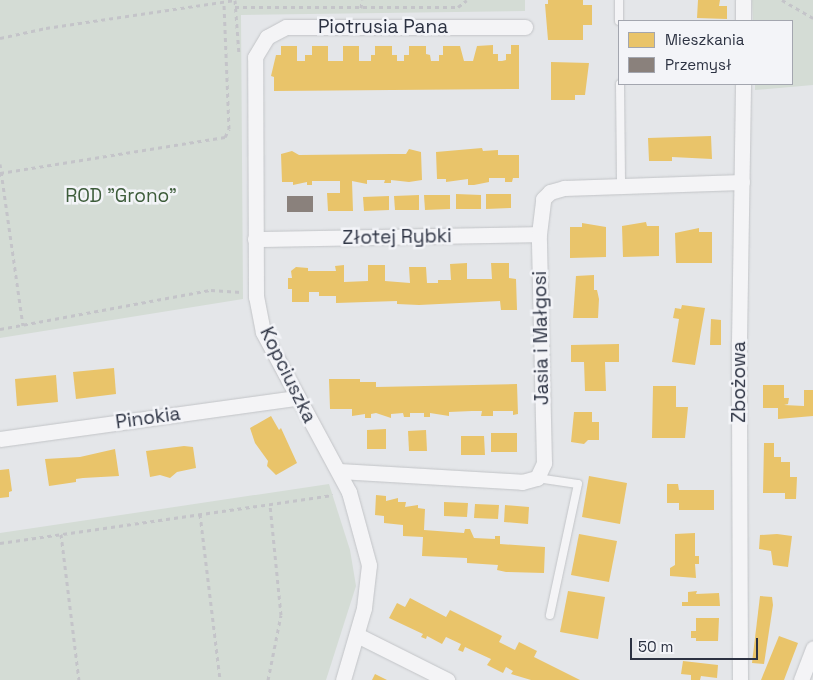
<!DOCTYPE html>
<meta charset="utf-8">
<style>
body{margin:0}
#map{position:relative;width:813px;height:680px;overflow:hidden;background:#e4e6e9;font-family:"Space Grotesk",sans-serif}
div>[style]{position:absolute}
.green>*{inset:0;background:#d4dcd5}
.homes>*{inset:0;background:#e9c46a}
.industry>*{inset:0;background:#8a817c}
.path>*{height:3px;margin-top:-1.5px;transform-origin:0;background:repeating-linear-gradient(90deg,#c4c4c9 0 4px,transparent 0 8px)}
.roads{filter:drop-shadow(0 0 1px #c2c4c7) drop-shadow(0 0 1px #c2c4c7)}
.service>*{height:8px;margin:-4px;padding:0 4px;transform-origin:4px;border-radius:4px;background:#f4f4f6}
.minor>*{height:15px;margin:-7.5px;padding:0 7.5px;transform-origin:7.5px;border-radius:7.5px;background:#f4f4f6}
span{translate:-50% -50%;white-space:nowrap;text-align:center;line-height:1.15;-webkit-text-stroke:5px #f3f4f8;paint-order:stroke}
.street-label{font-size:19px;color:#2c3242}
.park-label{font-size:19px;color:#3d5c3a}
.legend{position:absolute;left:618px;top:20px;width:175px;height:65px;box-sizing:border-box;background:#f3f4f8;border:1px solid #a3a6af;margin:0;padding:6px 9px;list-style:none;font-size:15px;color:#2c3242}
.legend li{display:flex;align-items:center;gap:10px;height:25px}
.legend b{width:25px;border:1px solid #a3a6af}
.scale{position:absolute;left:630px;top:638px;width:128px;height:22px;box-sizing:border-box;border:2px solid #2c3242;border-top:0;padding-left:6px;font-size:15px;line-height:18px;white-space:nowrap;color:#2c3242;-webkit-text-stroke:4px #f3f4f8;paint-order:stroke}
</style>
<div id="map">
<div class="green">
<i style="clip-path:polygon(0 0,525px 0,525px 11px,241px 15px,243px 299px,0 338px)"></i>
<i style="clip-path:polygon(752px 0,813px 0,813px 85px,755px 90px,755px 84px,792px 84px,792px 21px,753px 21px)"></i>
<i style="clip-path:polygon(329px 484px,350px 550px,356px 586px,326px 680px,0 680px,0 533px)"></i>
</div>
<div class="homes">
<i style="clip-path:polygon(548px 0,583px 0,583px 5px,592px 5px,592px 25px,583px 25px,583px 40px,548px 40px,545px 4px,548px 4px)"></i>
<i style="clip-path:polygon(698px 0,720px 0,719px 6px,727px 6px,727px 19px,697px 18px)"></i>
<i style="clip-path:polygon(493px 45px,493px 54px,498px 54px,498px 61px,502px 61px,506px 60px,506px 54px,511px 54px,511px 45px,519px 45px,519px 89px,274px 91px,274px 77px,271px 76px,276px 55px,281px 55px,281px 46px,297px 46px,297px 61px,305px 61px,305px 55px,312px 55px,312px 46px,328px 46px,328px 61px,343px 61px,343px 46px,359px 46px,359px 61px,371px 61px,371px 55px,375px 55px,375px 46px,392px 46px,392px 55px,397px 55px,397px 61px,404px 61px,404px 55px,409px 55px,409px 46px,426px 46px,426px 54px,430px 55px,431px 61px,439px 61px,439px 55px,443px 55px,443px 46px,460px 46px,464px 61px,473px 61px,477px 46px)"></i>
<i style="clip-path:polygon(551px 62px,589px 63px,585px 95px,575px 95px,575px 100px,551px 100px)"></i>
<i style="clip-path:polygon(711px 136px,712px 159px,672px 157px,672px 161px,649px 161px,648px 138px)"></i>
<i style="clip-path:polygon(482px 148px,483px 151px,498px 150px,498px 155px,519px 155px,519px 178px,513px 178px,512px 182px,505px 182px,505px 178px,489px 178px,489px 182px,474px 185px,468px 185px,468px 179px,446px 182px,446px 179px,437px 179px,436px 152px)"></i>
<i style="clip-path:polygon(409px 149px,421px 152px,422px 180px,409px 182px,391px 180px,391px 183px,384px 183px,385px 180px,367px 180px,367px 184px,352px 181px,353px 211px,328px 211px,327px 193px,340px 193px,340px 181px,312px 181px,312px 185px,307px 185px,307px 182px,293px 185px,293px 182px,282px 182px,281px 154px,292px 151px,299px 155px,391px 154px,406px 154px)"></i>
<i style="clip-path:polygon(456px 194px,481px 195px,481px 209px,456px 209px)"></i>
<i style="clip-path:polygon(486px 194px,511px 194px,511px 208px,486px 209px)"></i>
<i style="clip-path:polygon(419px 195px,419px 210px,395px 210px,394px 196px)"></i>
<i style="clip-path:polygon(424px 195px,450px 195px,450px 209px,425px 210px)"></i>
<i style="clip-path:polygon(389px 196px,389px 210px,364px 211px,363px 197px)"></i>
<i style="clip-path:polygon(646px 222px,647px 226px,659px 226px,659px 256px,623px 257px,622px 226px)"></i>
<i style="clip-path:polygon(582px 223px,606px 227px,606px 257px,570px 258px,570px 227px,582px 227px)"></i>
<i style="clip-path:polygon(699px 228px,699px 232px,712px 232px,712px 263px,676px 263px,675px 233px)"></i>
<i style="clip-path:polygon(467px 263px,467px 279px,492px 279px,491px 263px,509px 263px,509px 278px,516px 279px,517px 310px,501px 310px,500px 301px,419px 305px,397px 304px,397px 301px,336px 303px,336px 296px,319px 296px,319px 292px,309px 292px,309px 302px,292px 302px,292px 289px,288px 289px,288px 278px,292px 278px,291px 271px,296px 267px,308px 268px,308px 271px,336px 271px,335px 266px,344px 265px,344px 282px,368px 281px,368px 265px,385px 265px,385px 281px,410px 283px,409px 267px,426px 267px,427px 283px,438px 283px,438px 280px,451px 280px,450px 264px)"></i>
<i style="clip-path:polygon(594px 275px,594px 290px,597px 290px,599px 299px,598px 318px,573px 318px,576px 276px)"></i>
<i style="clip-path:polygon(682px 305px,705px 308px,695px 365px,672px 362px,679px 319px,673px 318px,675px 308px,681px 309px)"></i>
<i style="clip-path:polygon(711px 319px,721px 320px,721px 345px,710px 345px)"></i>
<i style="clip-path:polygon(619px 344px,619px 362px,605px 362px,606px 391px,585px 391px,584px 362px,571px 362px,571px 345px)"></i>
<i style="clip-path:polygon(114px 368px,116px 394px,76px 399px,73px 372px)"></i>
<i style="clip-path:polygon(56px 375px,58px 402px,17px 406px,15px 379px)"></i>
<i style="clip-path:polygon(329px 379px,360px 379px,360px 382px,376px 382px,376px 387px,517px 384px,518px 414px,513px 415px,513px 411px,493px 411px,493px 416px,481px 416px,482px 411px,472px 411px,449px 412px,449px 416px,430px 413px,430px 417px,424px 417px,424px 413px,410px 413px,410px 417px,404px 417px,403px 413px,391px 414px,391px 418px,376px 413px,371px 414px,371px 418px,365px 418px,365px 414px,352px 416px,352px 409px,330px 409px)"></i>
<i style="clip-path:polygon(763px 385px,784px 385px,784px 398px,789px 398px,788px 404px,784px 405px,804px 406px,804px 390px,813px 390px,813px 416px,778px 419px,778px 408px,763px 408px)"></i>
<i style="clip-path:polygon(653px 386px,676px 386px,676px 407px,688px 407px,685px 438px,652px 438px)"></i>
<i style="clip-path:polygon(574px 412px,592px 412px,592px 422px,599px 422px,599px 440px,588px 440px,584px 444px,571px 442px)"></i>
<i style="clip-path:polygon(271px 416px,279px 430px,281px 428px,297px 463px,276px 475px,267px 466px,268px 461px,255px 443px,250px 428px)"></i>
<i style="clip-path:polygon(386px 429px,386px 449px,367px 449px,367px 430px)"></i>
<i style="clip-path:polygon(426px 430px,427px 451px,409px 451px,408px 431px)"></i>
<i style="clip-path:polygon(491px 433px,517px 433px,517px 452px,491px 452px)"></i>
<i style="clip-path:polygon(461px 436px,484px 436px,485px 455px,461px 455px)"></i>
<i style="clip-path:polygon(764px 443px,774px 443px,774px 457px,781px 457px,781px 462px,790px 462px,790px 477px,797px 477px,796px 499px,785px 499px,785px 493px,763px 493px)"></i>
<i style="clip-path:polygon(184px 446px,193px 447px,196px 468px,177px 472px,170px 478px,160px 475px,150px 477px,146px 451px)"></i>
<i style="clip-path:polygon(115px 449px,119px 476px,83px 478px,76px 479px,76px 482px,49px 486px,45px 459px,80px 457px)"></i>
<i style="clip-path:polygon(9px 469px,12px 491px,9px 492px,9px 497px,0 498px,0 470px)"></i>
<i style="clip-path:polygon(589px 476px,627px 483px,620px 524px,582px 517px)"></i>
<i style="clip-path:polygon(667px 484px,678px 484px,679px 490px,714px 490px,714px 510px,679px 510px,679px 503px,667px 503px)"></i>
<i style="clip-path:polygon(376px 495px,386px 496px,386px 501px,398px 498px,398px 502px,406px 502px,405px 507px,418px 505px,418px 508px,425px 509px,424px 530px,464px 533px,465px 529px,470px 529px,474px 538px,495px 539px,495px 536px,500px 536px,500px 544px,545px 547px,544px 573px,506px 572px,497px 570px,498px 565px,467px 563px,467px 558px,422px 556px,423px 537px,403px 536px,403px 525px,384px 523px,384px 516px,375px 515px)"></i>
<i style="clip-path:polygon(444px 502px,468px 503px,467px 517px,444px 516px)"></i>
<i style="clip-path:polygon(475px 504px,499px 505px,498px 519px,474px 518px)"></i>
<i style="clip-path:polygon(505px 505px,529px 507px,528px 524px,504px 522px)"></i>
<i style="clip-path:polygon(695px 533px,695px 556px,699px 556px,699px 564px,695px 564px,696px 578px,670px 576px,670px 568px,675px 565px,675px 534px)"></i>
<i style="clip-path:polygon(579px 534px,617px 541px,609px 582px,571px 575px)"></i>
<i style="clip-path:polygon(777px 534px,792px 536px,788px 567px,773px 565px,771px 551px,759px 549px,760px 535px)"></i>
<i style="clip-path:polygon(568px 591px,605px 597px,598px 639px,560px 632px)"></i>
<i style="clip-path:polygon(697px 591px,696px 594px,719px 593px,720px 606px,682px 606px,682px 602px,688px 602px,688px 592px)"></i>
<i style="clip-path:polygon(760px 596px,772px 597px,773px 605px,764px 664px,752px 663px)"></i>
<i style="clip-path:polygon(410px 598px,446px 617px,450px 610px,502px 636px,499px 642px,515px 650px,519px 642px,537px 651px,534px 657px,580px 680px,531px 680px,511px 674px,513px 671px,506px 667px,503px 673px,487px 665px,491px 659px,465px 647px,463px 652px,458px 650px,461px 644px,446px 637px,442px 644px,427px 636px,426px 639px,421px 637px,423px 634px,389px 618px,397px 603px,405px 607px)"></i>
<i style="clip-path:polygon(696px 618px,719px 618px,718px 641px,696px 641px,696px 638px,691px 638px,691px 631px,696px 631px)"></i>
<i style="clip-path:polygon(779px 636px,798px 643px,784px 680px,761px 680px)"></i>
<i style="clip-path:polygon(683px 661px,718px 665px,717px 678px,701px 676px,700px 680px,691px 680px,691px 675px,681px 674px)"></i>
<i style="clip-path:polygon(375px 674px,387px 680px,372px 680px)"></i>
</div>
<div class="industry">
<i style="clip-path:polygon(287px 196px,313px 196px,313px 212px,287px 212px)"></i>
</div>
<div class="path">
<i style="left:235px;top:0;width:54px;rotate:85.8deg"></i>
<i style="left:782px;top:0;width:36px;rotate:30deg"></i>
<i style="left:235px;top:7px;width:223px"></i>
<i style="left:458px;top:7px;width:11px;rotate:-38deg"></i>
<i style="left:361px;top:8px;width:8px;rotate:-83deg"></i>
<i style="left:0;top:38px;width:47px;rotate:-12.3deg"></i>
<i style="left:46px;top:28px;width:191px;rotate:-8.4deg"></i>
<i style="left:0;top:164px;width:163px;rotate:81.9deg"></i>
<i style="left:0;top:173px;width:228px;rotate:-9.1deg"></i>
<i style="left:225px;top:137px;width:9px;rotate:-63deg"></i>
<i style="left:229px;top:129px;width:127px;rotate:-92.3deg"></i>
<i style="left:0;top:329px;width:215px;rotate:-10.5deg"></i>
<i style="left:211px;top:290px;width:30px;rotate:4deg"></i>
<i style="left:200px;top:514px;width:167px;rotate:83.1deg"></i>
<i style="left:61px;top:534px;width:147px;rotate:83deg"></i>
<i style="left:0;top:543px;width:336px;rotate:-8.2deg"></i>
<i style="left:268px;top:680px;width:66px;rotate:-78.7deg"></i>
<i style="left:281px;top:615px;width:112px;rotate:-95.7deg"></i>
</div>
<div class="roads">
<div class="service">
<i style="left:619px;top:0;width:21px;rotate:90deg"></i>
<i style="left:620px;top:84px;width:102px;rotate:89.4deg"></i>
<i style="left:537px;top:478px;width:41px;rotate:8.3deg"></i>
<i style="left:578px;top:484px;width:134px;rotate:102.1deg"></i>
</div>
<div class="minor">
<i style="left:743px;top:21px;width:21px;rotate:-90deg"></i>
<i style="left:255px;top:239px;width:284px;rotate:-1deg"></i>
<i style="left:0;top:439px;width:299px;rotate:-7.9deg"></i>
<i style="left:339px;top:471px;width:183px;rotate:3.4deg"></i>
<i style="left:522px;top:482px;width:16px;rotate:-15deg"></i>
<i style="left:537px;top:478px;width:17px;rotate:-65deg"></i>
<i style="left:544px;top:463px;width:229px;rotate:-91.3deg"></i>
<i style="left:539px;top:234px;width:35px;rotate:-83deg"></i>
<i style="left:543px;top:199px;width:10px;rotate:-45deg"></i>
<i style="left:550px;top:192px;width:15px;rotate:-16deg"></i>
<i style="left:564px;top:188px;width:178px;rotate:-1.9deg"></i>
<i style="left:357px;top:635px;width:101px;rotate:26.6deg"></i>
<i style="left:343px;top:680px;width:75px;rotate:-73.7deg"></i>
<i style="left:364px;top:608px;width:43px;rotate:-83.4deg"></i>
<i style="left:369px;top:565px;width:76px;rotate:-105.3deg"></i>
<i style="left:349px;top:492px;width:182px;rotate:-118.3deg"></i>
<i style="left:263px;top:332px;width:36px;rotate:-101deg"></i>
<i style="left:256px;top:297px;width:240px;rotate:-90.2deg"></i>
<i style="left:255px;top:57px;width:23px;rotate:-59deg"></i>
<i style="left:267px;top:37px;width:21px;rotate:-28deg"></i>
<i style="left:286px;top:27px;width:239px"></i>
<i style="left:740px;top:680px;width:338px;rotate:-90.2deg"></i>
<i style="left:739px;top:342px;width:258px;rotate:-89.1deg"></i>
<i style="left:801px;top:680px;width:34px;rotate:-69deg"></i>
</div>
</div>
<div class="street-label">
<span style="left:383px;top:27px">Piotrusia Pana</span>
<span style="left:397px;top:237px;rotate:-1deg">Złotej Rybki</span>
<span style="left:541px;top:338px;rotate:-91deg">Jasia i Małgosi</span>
<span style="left:288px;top:375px;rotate:64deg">Kopciuszka</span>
<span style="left:739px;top:382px;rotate:-90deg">Zbożowa</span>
<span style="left:148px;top:418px;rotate:-8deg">Pinokia</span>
</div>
<div class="park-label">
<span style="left:121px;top:196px">ROD "Grono"</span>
</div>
<ul class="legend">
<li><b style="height:14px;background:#e9c46a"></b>Mieszkania</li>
<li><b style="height:14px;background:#8a817c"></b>Przemysł</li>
</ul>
<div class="scale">50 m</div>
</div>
